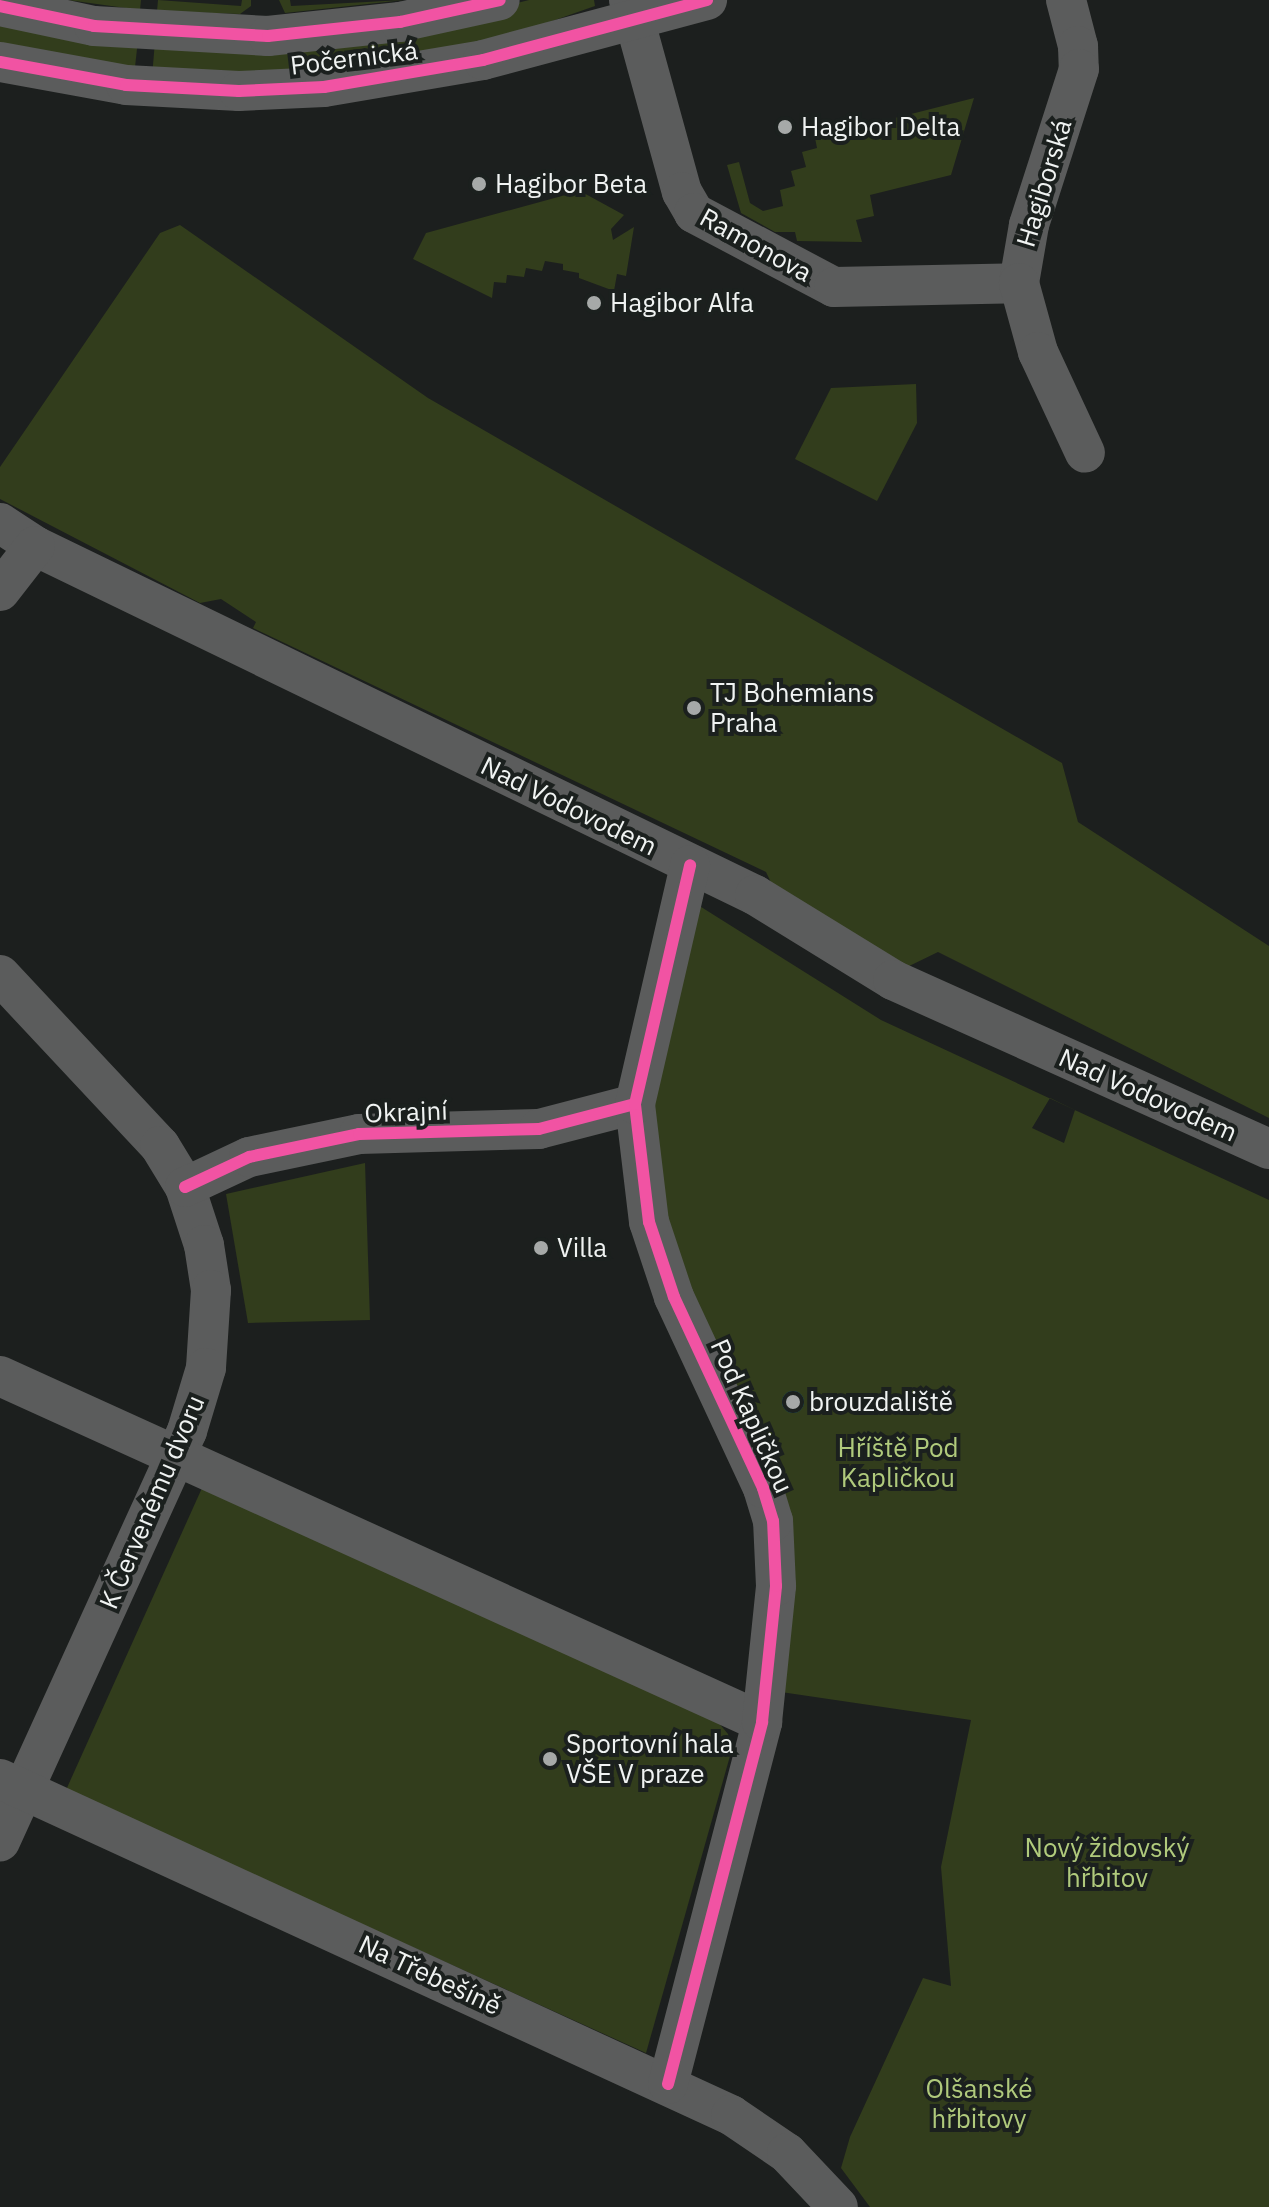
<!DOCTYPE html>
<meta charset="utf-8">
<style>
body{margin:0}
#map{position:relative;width:1269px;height:2207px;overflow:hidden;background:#1c1f1e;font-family:"IBM Plex Sans",sans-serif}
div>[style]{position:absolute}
.green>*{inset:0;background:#323d1c}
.water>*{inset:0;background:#226a75}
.round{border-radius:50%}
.minor>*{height:40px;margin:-20px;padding:0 20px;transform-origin:20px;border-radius:20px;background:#5b5c5c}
.cycleway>*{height:12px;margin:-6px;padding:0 6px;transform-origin:6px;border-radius:6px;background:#f153a3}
.dots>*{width:22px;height:22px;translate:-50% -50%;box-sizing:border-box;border:4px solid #1b201e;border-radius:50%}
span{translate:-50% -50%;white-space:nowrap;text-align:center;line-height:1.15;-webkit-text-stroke:8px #1b201e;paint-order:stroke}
.street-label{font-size:26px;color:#f0f3f2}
.poi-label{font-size:26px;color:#f0f3f2}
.left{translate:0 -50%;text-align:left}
.park-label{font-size:26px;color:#b0ca7c}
</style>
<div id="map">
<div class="green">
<i style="clip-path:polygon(68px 0,141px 0,140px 10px)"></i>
<i style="clip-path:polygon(158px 0,241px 6px,242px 0,251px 0,251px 6px,240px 14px,157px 11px)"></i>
<i style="clip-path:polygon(279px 0,290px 0,291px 6px,404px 0,285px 13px)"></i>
<i style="clip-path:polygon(529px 0,594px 0,595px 6px,432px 63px,152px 77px,155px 41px,443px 21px)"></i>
<i style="clip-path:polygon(0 17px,138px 40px,134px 76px,0 52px)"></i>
<i style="clip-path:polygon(974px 98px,951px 175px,870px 195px,874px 216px,856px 220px,862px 242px,797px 241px,795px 232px,775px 232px,741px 213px,727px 165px,739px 162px,750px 203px,763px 211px,783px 206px,780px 190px,795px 186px,791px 171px,806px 167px,802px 152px,817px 148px,815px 138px,846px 124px,848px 130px)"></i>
<i style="clip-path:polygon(580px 191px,624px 215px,611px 229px,613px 240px,634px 227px,626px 276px,617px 274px,614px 291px,579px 278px,579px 273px,563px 270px,563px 264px,545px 261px,542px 271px,526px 268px,524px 277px,507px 275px,506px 283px,494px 282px,492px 298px,413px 259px,426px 233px)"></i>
<i style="clip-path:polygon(180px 225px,428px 398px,1062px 763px,1078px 822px,1269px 946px,1269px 1118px,938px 952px,901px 970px,777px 895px,766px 872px,253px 628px,256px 622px,221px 599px,200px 603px,0 499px,0 467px,160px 233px)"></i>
<i style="clip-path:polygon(916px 384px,917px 423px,877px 501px,795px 459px,831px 388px)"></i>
<i style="clip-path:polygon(evenodd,698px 905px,881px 1020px,1269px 1200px,1269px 2207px,870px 2207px,841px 2168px,850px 2137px,923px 1978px,951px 1986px,941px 1867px,971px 1720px,781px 1692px,789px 1531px,678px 1282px,647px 1127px,698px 905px,1050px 1098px,1075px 1110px,1064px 1143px,1032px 1128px,1050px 1098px)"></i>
<i style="clip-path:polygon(365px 1163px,370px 1320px,248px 1323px,226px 1194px)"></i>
<i style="clip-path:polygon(202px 1488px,718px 1722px,728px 1734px,732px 1749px,646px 2053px,66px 1790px)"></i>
</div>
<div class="water">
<i class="round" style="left:782px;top:1391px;width:22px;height:22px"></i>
</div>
<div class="minor">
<i style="left:629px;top:0;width:199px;rotate:74.6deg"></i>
<i style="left:682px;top:192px;width:24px;rotate:60deg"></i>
<i style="left:694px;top:213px;width:158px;rotate:27.9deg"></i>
<i style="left:834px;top:287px;width:185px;rotate:-1.2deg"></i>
<i style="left:1066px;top:0;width:48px;rotate:75.4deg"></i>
<i style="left:1078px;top:46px;width:23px;rotate:88deg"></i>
<i style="left:1079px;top:69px;width:164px;rotate:107.8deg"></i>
<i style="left:1029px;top:225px;width:59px;rotate:99.8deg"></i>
<i style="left:1019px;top:283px;width:72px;rotate:74.6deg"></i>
<i style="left:1038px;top:352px;width:111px;rotate:65deg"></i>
<i style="left:0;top:6px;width:96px;rotate:12deg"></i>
<i style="left:94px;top:26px;width:174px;rotate:3.3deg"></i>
<i style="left:268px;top:36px;width:133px;rotate:-6.1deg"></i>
<i style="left:400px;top:22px;width:102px;rotate:-12.4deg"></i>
<i style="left:0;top:62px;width:128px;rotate:10.3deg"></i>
<i style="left:126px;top:85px;width:113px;rotate:3deg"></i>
<i style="left:239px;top:91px;width:85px;rotate:-2.7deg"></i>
<i style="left:324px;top:87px;width:161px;rotate:-9.6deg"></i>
<i style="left:483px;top:60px;width:232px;rotate:-15deg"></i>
<i style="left:0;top:523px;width:42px;rotate:33.3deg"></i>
<i style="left:35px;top:546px;width:800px;rotate:25.86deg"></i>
<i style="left:755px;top:895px;width:162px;rotate:31.6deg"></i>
<i style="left:893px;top:980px;width:412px;rotate:24.2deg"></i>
<i style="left:0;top:591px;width:57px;rotate:-52.1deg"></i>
<i style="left:0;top:975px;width:234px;rotate:46.9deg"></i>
<i style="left:160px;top:1146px;width:48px;rotate:58.6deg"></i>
<i style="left:185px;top:1187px;width:61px;rotate:71.9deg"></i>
<i style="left:204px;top:1245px;width:46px;rotate:81.2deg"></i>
<i style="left:211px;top:1290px;width:78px;rotate:93.7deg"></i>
<i style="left:206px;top:1368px;width:66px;rotate:106.8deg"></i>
<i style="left:187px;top:1431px;width:451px;rotate:114.5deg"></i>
<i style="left:185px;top:1187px;width:71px;rotate:-25.1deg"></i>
<i style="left:249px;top:1157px;width:112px;rotate:-11.8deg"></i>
<i style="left:359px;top:1134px;width:180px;rotate:-1.6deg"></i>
<i style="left:539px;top:1129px;width:99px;rotate:-14.6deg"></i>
<i style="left:0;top:1376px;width:837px;rotate:24.42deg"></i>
<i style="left:0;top:1779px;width:805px;rotate:24.69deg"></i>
<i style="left:731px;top:2115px;width:68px;rotate:34.2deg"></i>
<i style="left:787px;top:2153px;width:74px;rotate:46.6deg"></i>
<i style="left:668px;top:2084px;width:374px;rotate:-75.4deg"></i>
<i style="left:762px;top:1722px;width:137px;rotate:-84.1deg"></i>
<i style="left:776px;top:1586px;width:65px;rotate:-92.6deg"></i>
<i style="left:773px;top:1521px;width:34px;rotate:-107deg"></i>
<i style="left:763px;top:1488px;width:211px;rotate:-115deg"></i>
<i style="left:674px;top:1297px;width:79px;rotate:-108.4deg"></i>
<i style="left:649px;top:1222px;width:119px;rotate:-96.8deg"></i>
<i style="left:635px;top:1104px;width:245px;rotate:-77deg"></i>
</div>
<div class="cycleway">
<i style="left:0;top:6px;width:96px;rotate:12deg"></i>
<i style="left:94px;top:26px;width:174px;rotate:3.3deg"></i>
<i style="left:268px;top:36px;width:133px;rotate:-6.1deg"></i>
<i style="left:400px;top:22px;width:102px;rotate:-12.4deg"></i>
<i style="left:0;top:62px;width:128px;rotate:10.3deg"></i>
<i style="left:126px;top:85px;width:113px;rotate:3deg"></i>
<i style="left:239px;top:91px;width:85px;rotate:-2.7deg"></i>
<i style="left:324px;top:87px;width:161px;rotate:-9.6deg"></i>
<i style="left:483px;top:60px;width:232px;rotate:-15deg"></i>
<i style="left:185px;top:1187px;width:71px;rotate:-25.1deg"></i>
<i style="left:249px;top:1157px;width:112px;rotate:-11.8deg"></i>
<i style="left:359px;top:1134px;width:180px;rotate:-1.6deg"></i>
<i style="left:539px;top:1129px;width:99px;rotate:-14.6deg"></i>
<i style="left:668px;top:2084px;width:374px;rotate:-75.4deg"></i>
<i style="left:762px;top:1722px;width:137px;rotate:-84.1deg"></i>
<i style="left:776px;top:1586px;width:65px;rotate:-92.6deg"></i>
<i style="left:773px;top:1521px;width:34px;rotate:-107deg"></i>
<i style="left:763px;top:1488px;width:211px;rotate:-115deg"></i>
<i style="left:674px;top:1297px;width:79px;rotate:-108.4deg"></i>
<i style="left:649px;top:1222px;width:119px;rotate:-96.8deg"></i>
<i style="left:635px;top:1104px;width:245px;rotate:-77deg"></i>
</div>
<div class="dots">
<i style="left:785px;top:127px;background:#a6a9a8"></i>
<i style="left:479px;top:184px;background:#a6a9a8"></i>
<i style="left:594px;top:303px;background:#a6a9a8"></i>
<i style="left:694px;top:708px;background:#a6a9a8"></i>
<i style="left:541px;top:1248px;background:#a6a9a8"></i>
<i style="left:793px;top:1402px;background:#a6a9a8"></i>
<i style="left:550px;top:1759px;background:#a6a9a8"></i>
</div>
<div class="street-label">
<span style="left:354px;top:58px;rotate:-7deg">Počernická</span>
<span style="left:1044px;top:183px;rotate:-73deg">Hagiborská</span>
<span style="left:756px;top:245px;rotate:29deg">Ramonova</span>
<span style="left:569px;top:806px;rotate:26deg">Nad Vodovodem</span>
<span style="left:1148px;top:1095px;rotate:24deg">Nad Vodovodem</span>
<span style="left:406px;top:1112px;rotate:-2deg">Okrajní</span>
<span style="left:752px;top:1416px;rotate:66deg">Pod Kapličkou</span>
<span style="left:152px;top:1502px;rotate:-67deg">K Červenému dvoru</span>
<span style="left:430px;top:1975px;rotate:25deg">Na Třebešíně</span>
</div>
<div class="poi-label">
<span class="left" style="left:801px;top:127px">Hagibor Delta</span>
<span class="left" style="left:495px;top:184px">Hagibor Beta</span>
<span class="left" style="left:610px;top:303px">Hagibor Alfa</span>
<span class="left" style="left:710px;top:708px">TJ Bohemians<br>Praha</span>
<span class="left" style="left:557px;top:1248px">Villa</span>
<span class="left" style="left:809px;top:1402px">brouzdaliště</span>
<span class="left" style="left:566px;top:1759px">Sportovní hala<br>VŠE V praze</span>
</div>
<div class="park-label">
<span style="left:898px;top:1463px">Hříště Pod<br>Kapličkou</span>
<span style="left:1107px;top:1863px">Nový židovský<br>hřbitov</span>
<span style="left:979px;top:2104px">Olšanské<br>hřbitovy</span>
</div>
</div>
